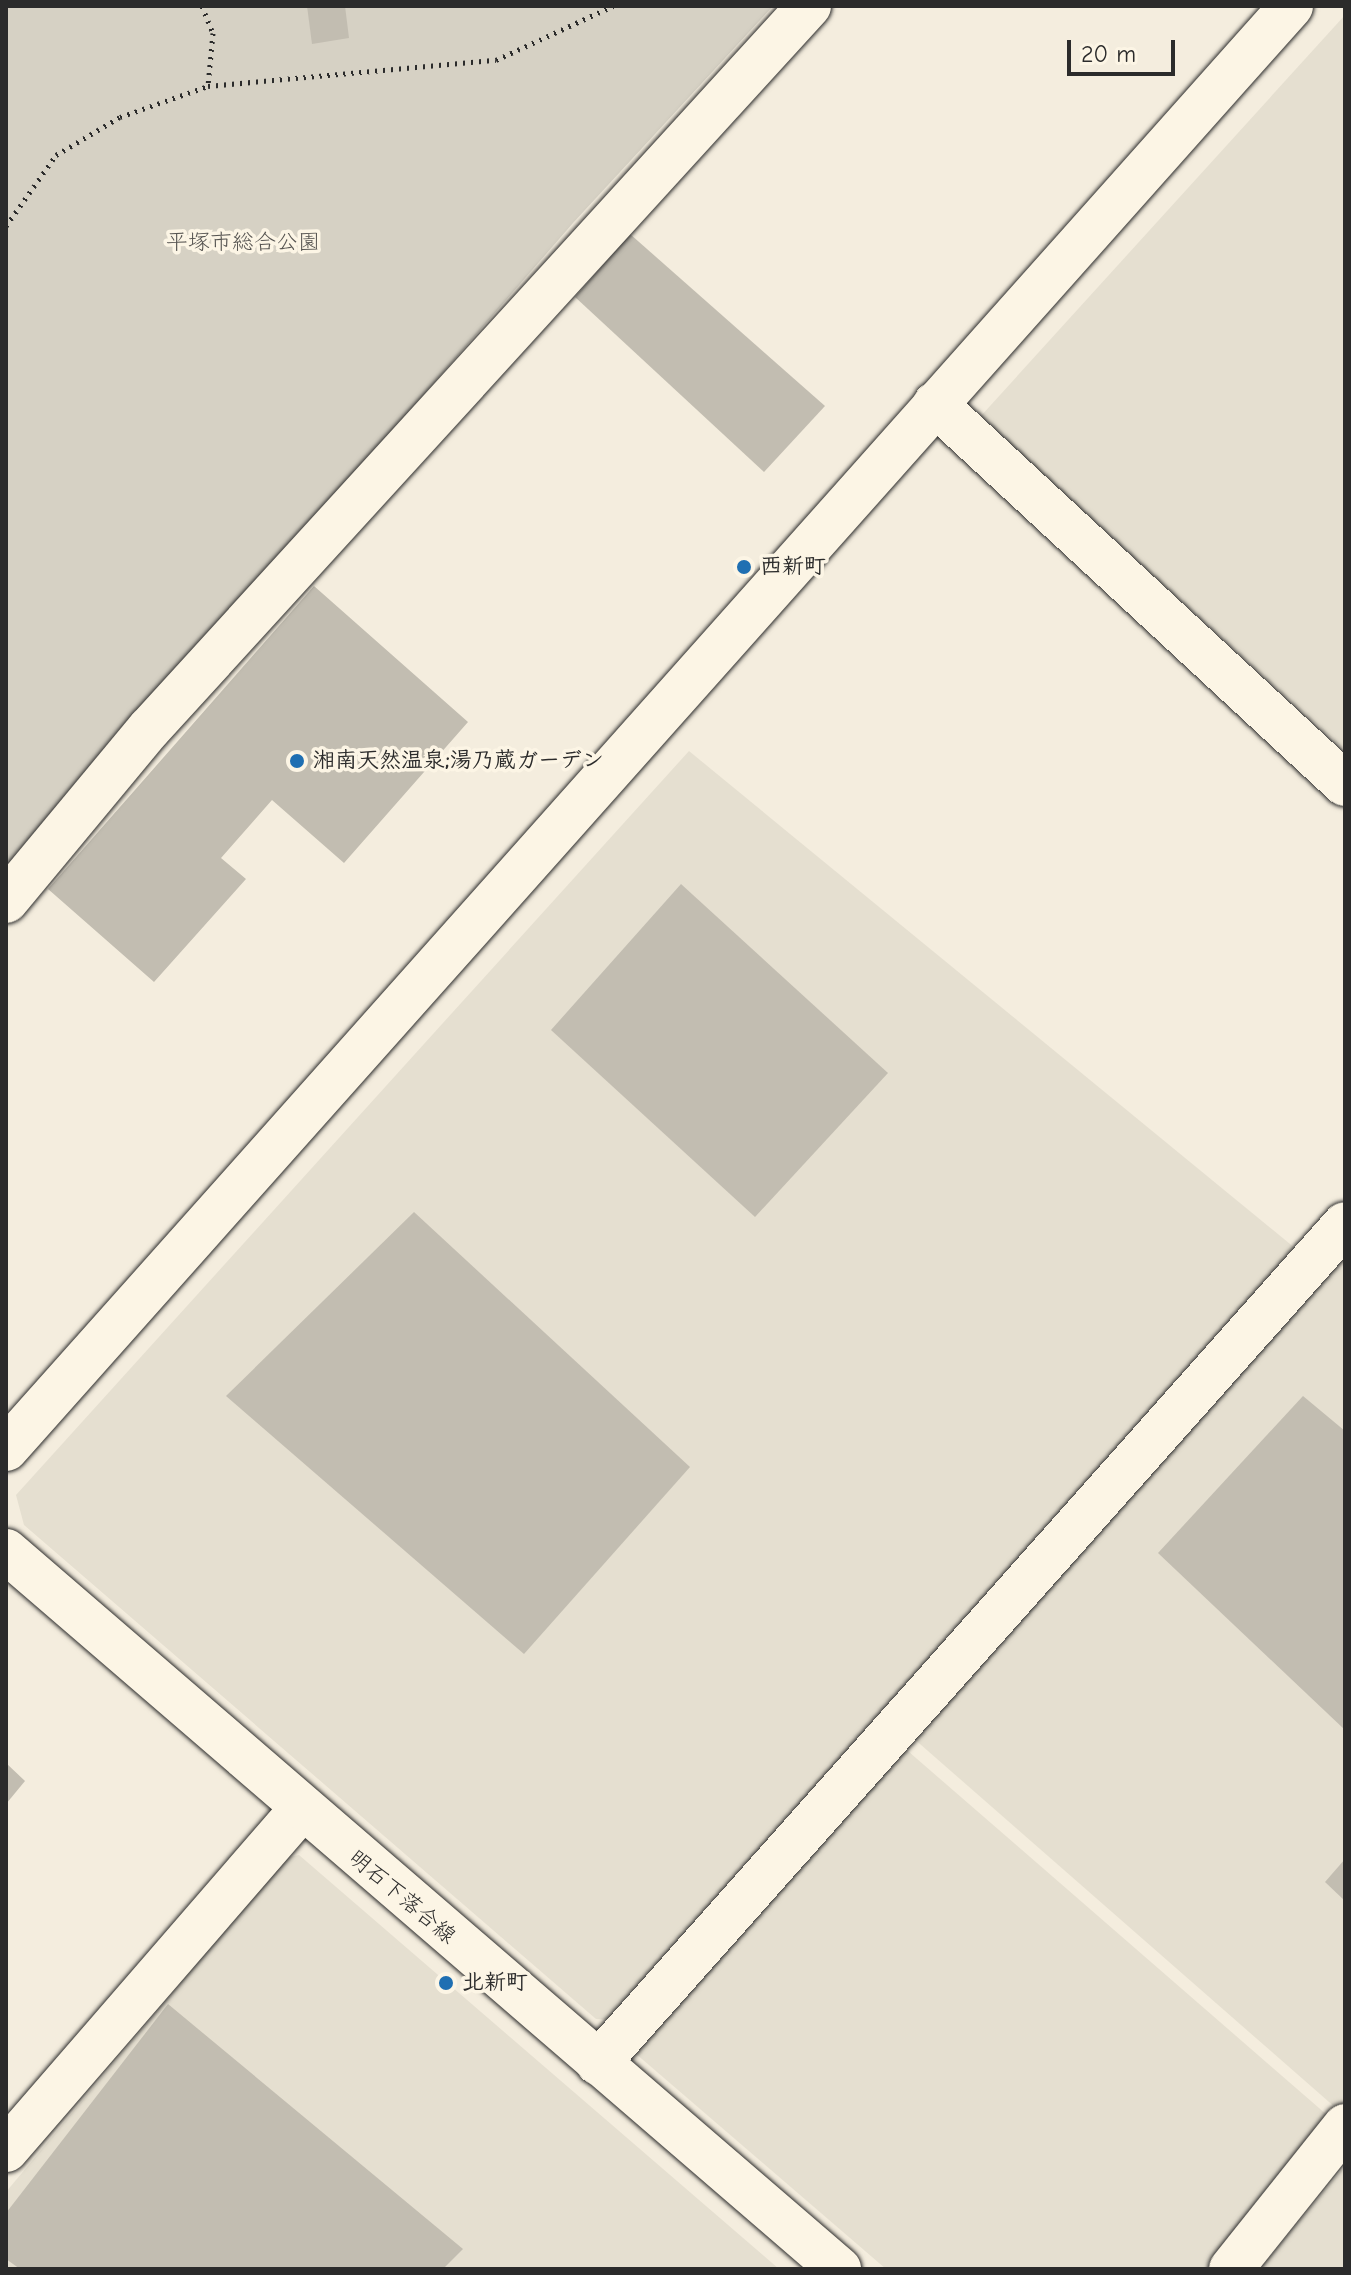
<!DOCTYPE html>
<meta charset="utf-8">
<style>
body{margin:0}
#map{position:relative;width:1351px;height:2275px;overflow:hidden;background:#f4edde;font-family:"Comic Neue","Klee One",sans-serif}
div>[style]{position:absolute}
.built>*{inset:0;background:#e5dfd0}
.green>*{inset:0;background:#d6d1c4}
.building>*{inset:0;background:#c2bdb1}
.path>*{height:5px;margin-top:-2.5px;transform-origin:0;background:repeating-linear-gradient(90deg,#2b2b2b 0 2px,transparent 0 8px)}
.roads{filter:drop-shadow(0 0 2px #2b2b2b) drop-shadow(0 0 2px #2b2b2b)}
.minor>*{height:44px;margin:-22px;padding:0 22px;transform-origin:22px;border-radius:22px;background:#fcf5e5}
.major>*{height:44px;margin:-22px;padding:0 22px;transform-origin:22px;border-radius:22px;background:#fcf5e5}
.dots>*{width:22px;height:22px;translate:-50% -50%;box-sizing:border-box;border:4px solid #fcf5e5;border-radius:50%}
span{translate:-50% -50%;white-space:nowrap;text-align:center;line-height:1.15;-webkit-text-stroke:7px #fcf5e5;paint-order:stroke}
.park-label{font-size:22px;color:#565451}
.poi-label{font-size:22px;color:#2b2b2b;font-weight:700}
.left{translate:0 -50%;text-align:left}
.street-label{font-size:22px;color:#2b2b2b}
.frame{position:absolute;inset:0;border:8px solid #2b2b2b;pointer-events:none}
.scale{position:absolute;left:1067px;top:40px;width:108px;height:36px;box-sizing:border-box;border:4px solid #2b2b2b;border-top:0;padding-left:10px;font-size:24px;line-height:28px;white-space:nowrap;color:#2b2b2b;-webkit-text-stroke:6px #fcf5e5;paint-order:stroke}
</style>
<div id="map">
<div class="built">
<i style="clip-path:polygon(1345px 15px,1345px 750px,980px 417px)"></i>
<i style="clip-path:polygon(689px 751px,1301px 1253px,613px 2020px,596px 2019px,24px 1525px,16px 1495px)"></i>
<i style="clip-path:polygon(1345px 1246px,1345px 2116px,912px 1737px)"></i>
<i style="clip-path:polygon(901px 1745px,1334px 2121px,1213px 2269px,886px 2269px,635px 2053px)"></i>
<i style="clip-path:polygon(299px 1855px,779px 2269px,6px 2269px,6px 2192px,285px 1858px)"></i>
<i style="clip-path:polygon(1345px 2166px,1345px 2269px,1260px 2269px)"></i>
</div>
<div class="green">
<i style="clip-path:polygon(6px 6px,773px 6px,573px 223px,6px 875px)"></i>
</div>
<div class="building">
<i style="clip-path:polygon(307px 6px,345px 6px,349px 38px,312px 44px)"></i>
<i style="clip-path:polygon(630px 234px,825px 406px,764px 472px,575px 297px)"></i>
<i style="clip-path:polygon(314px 586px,468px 722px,344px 863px,272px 800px,221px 858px,246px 879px,154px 982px,48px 889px)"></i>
<i style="clip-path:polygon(681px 884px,888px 1073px,755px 1217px,551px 1030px)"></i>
<i style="clip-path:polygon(414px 1212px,690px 1467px,524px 1654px,226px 1396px)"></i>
<i style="clip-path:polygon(1303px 1396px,1345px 1431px,1345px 1730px,1158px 1553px)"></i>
<i style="clip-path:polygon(6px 1763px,25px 1781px,6px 1804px)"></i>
<i style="clip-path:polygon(1345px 1859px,1345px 1901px,1325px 1882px)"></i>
<i style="clip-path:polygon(168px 2004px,463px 2249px,443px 2269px,20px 2269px,6px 2259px,6px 2213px)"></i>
</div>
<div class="path">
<i style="left:202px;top:6px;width:29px;rotate:68deg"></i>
<i style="left:213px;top:33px;width:53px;rotate:95.4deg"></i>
<i style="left:6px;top:226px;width:87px;rotate:-54.8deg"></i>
<i style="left:56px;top:155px;width:74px;rotate:-30.7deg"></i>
<i style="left:120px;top:117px;width:93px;rotate:-19.4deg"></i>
<i style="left:208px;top:86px;width:289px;rotate:-5.2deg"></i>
<i style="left:496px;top:60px;width:129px;rotate:-24.8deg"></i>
</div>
<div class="roads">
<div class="minor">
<i style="left:935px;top:404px;width:559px;rotate:42.83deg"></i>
<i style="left:6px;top:901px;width:224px;rotate:-50.3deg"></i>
<i style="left:149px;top:729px;width:979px;rotate:-47.61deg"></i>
<i style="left:6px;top:1449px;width:1932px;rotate:-48.31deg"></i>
<i style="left:598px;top:2063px;width:1123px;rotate:-48.32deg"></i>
<i style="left:6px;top:2150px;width:450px;rotate:-49.1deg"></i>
<i style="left:1231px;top:2269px;width:183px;rotate:-51.4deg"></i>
</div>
<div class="major">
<i style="left:6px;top:1551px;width:1100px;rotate:40.76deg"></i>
</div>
</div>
<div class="dots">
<i style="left:744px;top:567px;background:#1f6fb2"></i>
<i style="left:297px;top:761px;background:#1f6fb2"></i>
<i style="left:446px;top:1983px;background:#1f6fb2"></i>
</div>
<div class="park-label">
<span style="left:243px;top:243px">平塚市総合公園</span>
</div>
<div class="poi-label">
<span class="left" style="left:760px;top:567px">西新町</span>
<span class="left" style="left:313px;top:761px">湘南天然温泉;湯乃蔵ガーデン</span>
<span class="left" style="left:462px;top:1983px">北新町</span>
</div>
<div class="street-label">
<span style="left:402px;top:1897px;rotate:40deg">明石下落合線</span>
</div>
<div class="frame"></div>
<div class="scale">20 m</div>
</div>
